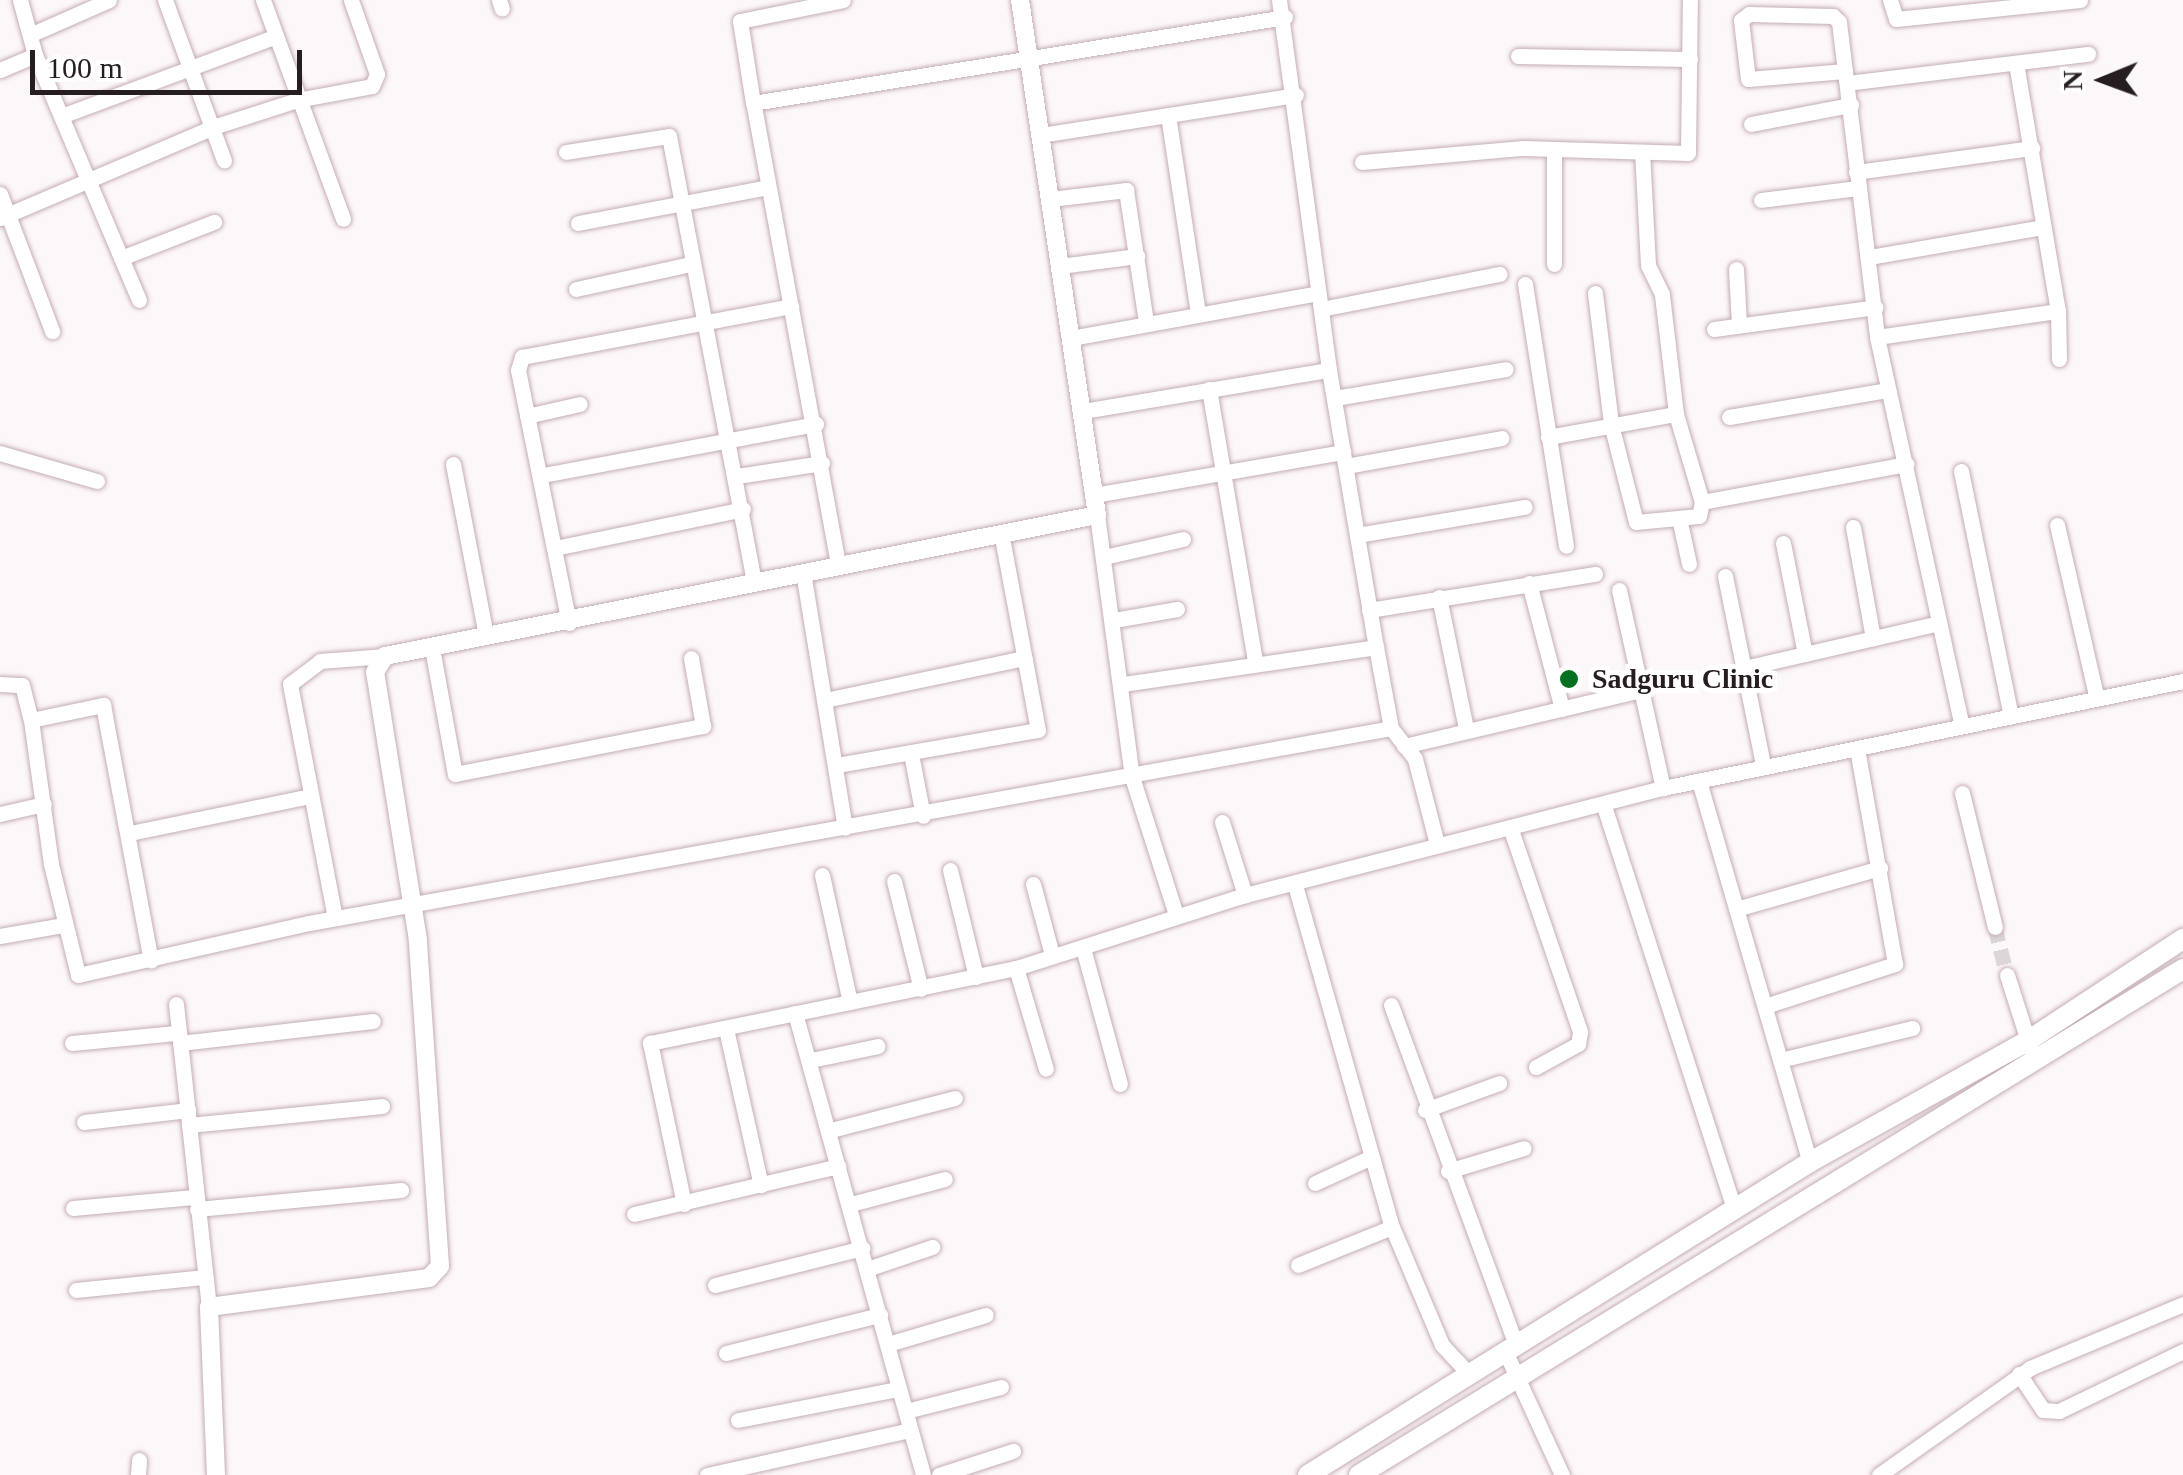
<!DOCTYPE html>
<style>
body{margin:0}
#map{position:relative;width:2183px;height:1475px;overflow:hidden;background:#fcf7f9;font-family:Georgia,serif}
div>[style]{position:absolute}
.minor-tunnel>*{height:15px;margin-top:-7.5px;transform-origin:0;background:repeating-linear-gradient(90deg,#dcd6d9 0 15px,transparent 0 23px)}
.roads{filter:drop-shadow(0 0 2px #c5acb6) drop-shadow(0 0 2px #c5acb6)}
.minor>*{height:15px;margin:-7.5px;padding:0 7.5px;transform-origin:7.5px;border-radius:7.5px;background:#fff}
.tertiary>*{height:18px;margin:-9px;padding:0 9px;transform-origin:9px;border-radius:9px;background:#fff}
.secondary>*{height:20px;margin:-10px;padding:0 10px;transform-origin:10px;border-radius:10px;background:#fff}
.dots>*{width:28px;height:28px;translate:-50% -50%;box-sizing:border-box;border:5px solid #fff;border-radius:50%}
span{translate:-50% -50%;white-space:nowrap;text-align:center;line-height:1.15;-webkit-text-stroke:10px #fff;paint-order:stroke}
.poi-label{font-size:28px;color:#261d21;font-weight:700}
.left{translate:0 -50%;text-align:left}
.north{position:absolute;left:2053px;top:30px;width:100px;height:100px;-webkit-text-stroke:8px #fff;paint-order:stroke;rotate:269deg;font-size:28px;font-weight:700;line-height:40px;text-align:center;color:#261d21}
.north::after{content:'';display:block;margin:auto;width:35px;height:45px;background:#261d21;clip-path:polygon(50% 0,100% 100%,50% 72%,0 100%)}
.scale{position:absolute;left:30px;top:50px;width:272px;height:45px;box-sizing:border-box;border:5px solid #261d21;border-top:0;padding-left:12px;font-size:30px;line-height:35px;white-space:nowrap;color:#261d21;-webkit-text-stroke:8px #fff;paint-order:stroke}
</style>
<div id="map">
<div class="minor-tunnel">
<i style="left:1995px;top:927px;width:49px;rotate:76deg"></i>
</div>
<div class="roads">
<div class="minor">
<i style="left:20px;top:0;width:57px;rotate:74.7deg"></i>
<i style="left:35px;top:55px;width:266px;rotate:67deg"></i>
<i style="left:165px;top:0;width:171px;rotate:69.8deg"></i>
<i style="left:263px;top:0;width:233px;rotate:69.9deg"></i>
<i style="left:499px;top:0;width:9px;rotate:72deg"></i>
<i style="left:1279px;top:0;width:373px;rotate:82.3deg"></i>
<i style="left:1329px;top:370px;width:281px;rotate:80.4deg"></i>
<i style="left:1376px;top:647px;width:82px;rotate:79.5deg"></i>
<i style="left:1391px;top:728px;width:39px;rotate:52deg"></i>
<i style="left:1415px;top:759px;width:88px;rotate:75.5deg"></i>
<i style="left:1890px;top:0;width:20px;rotate:72deg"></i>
<i style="left:1896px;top:19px;width:185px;rotate:-5.9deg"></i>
<i style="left:32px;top:34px;width:84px;rotate:-23.8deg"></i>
<i style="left:1518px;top:56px;width:172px;rotate:1deg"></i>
<i style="left:2016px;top:63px;width:252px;rotate:80.4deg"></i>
<i style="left:2058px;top:311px;width:48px;rotate:88.8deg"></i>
<i style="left:0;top:70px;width:38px;rotate:-23deg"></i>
<i style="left:1845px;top:71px;width:97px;rotate:175.3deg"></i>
<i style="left:1748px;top:79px;width:59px;rotate:-96.8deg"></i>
<i style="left:1741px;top:20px;width:10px;rotate:-37deg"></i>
<i style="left:1749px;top:14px;width:84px;rotate:1.4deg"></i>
<i style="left:1833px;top:16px;width:8px;rotate:45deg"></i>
<i style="left:1839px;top:22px;width:317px;rotate:83.1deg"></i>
<i style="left:1877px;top:337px;width:395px;rotate:77.7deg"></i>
<i style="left:1847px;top:83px;width:243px;rotate:-6.9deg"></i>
<i style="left:753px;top:103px;width:83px;rotate:-99deg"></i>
<i style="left:740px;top:21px;width:105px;rotate:-11.5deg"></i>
<i style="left:64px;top:115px;width:226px;rotate:-20.4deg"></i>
<i style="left:1168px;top:115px;width:200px;rotate:81.4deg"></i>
<i style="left:1751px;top:124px;width:102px;rotate:-10.8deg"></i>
<i style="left:1041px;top:135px;width:258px;rotate:-8.9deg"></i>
<i style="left:566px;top:152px;width:104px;rotate:-8.8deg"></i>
<i style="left:669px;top:136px;width:454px;rotate:79.2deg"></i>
<i style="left:1362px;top:162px;width:162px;rotate:-5deg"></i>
<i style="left:1523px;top:148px;width:165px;rotate:1.7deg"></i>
<i style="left:1688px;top:153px;width:153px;rotate:-89.3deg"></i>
<i style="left:1856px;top:172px;width:178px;rotate:-7.8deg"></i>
<i style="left:0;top:194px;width:147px;rotate:69.2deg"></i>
<i style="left:1051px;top:199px;width:76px;rotate:-6.8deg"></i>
<i style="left:1126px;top:190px;width:134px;rotate:81.4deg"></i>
<i style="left:1761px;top:200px;width:98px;rotate:-7.1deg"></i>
<i style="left:0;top:218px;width:232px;rotate:-23.1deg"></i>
<i style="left:213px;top:127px;width:88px;rotate:-17.8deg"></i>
<i style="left:297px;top:100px;width:76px;rotate:-10.6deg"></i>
<i style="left:372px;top:86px;width:13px;rotate:-67deg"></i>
<i style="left:377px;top:74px;width:78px;rotate:-109.4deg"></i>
<i style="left:578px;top:223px;width:189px;rotate:-10.7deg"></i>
<i style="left:1869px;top:257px;width:177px;rotate:-9.8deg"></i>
<i style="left:121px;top:258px;width:100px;rotate:-21.2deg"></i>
<i style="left:1554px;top:264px;width:115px;rotate:-90deg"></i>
<i style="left:1060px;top:266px;width:78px;rotate:-7.4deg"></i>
<i style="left:1736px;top:269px;width:55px;rotate:86.9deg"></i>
<i style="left:1525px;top:284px;width:265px;rotate:81.1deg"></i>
<i style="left:576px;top:289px;width:118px;rotate:-12.3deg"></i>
<i style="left:1595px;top:293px;width:132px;rotate:83deg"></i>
<i style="left:1611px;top:424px;width:101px;rotate:75.7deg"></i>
<i style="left:1636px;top:522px;width:63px;rotate:-5.4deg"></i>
<i style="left:1699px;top:516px;width:14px;rotate:-78deg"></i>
<i style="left:1702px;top:502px;width:92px;rotate:-106.5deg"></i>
<i style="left:1676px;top:414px;width:121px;rotate:-96.7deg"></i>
<i style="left:1662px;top:294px;width:32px;rotate:-116deg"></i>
<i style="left:1648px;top:265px;width:113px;rotate:-93deg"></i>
<i style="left:1321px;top:309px;width:182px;rotate:-11.1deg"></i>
<i style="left:1714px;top:329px;width:163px;rotate:-7.7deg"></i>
<i style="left:1877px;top:337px;width:183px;rotate:-8.2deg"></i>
<i style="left:1071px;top:338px;width:251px;rotate:-10.3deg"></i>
<i style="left:1209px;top:389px;width:277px;rotate:80.4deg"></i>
<i style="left:1335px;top:398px;width:173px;rotate:-9.6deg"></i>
<i style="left:1083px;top:411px;width:249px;rotate:-9.5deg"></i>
<i style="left:527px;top:416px;width:54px;rotate:-12.8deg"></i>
<i style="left:1729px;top:417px;width:160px;rotate:-9.7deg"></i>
<i style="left:1548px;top:437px;width:130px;rotate:-10.2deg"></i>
<i style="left:0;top:453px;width:101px;rotate:16.1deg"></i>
<i style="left:453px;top:464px;width:175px;rotate:79.1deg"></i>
<i style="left:1346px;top:466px;width:158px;rotate:-10.2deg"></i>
<i style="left:1961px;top:471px;width:246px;rotate:78.5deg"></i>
<i style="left:543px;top:475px;width:278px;rotate:-10.6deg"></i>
<i style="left:737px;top:476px;width:86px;rotate:-8.7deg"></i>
<i style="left:1094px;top:495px;width:253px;rotate:-9.8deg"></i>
<i style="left:1702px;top:502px;width:208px;rotate:-10.5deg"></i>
<i style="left:1097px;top:515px;width:264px;rotate:82.4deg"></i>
<i style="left:1132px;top:777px;width:145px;rotate:72.3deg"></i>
<i style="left:1679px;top:518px;width:47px;rotate:77.7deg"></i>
<i style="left:2057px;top:525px;width:174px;rotate:77.1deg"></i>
<i style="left:1853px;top:527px;width:113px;rotate:79.8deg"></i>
<i style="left:1357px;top:535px;width:170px;rotate:-9.5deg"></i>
<i style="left:1783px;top:543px;width:113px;rotate:78.8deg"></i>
<i style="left:555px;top:548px;width:192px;rotate:-11.7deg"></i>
<i style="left:1104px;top:557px;width:81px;rotate:-12.8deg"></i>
<i style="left:838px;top:564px;width:469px;rotate:-100.4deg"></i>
<i style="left:753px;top:103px;width:539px;rotate:-9.18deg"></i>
<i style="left:803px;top:572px;width:259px;rotate:80.7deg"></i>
<i style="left:1725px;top:576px;width:193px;rotate:78.6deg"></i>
<i style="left:1529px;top:583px;width:130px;rotate:75.3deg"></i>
<i style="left:1619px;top:590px;width:203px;rotate:77.5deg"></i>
<i style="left:1439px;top:597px;width:135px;rotate:78.4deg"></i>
<i style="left:1369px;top:610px;width:229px;rotate:-9.1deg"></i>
<i style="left:1114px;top:620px;width:64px;rotate:-9.9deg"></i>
<i style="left:569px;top:623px;width:258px;rotate:-101.4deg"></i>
<i style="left:518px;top:370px;width:14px;rotate:-73deg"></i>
<i style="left:522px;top:357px;width:274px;rotate:-10.7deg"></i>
<i style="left:432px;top:648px;width:128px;rotate:79.7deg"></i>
<i style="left:455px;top:774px;width:253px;rotate:-11deg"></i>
<i style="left:703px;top:726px;width:69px;rotate:-100deg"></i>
<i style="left:1744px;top:668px;width:200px;rotate:-13deg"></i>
<i style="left:0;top:684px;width:22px;rotate:3deg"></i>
<i style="left:22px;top:685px;width:36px;rotate:76deg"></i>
<i style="left:31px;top:720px;width:145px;rotate:82.1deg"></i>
<i style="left:51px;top:864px;width:114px;rotate:76.3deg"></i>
<i style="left:78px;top:975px;width:237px;rotate:-12.7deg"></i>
<i style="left:309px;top:923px;width:1099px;rotate:-10.22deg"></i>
<i style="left:1123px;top:684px;width:256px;rotate:-8.3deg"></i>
<i style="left:825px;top:700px;width:204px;rotate:-11.9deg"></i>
<i style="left:31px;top:720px;width:74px;rotate:-11.8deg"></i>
<i style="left:103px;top:705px;width:260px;rotate:79.4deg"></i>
<i style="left:1404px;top:746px;width:244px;rotate:-13.3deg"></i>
<i style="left:911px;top:754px;width:63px;rotate:79deg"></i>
<i style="left:837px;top:765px;width:204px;rotate:-9.9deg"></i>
<i style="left:1038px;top:730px;width:200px;rotate:-100.6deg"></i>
<i style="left:1699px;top:781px;width:397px;rotate:73.8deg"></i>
<i style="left:1962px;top:793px;width:138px;rotate:76.2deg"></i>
<i style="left:1604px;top:806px;width:423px;rotate:72.1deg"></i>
<i style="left:0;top:814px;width:45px;rotate:-12.8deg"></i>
<i style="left:1222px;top:822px;width:77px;rotate:72.5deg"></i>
<i style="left:1510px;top:827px;width:217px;rotate:71.1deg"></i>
<i style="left:1580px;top:1032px;width:12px;rotate:99deg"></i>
<i style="left:1578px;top:1044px;width:48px;rotate:151.3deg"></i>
<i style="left:130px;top:833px;width:184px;rotate:-11.6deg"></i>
<i style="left:950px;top:870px;width:110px;rotate:76.3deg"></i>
<i style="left:822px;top:875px;width:130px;rotate:77.6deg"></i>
<i style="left:894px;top:881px;width:111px;rotate:76deg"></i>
<i style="left:1033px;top:884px;width:73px;rotate:75deg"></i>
<i style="left:1295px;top:885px;width:355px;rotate:74.2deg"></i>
<i style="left:1392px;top:1227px;width:128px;rotate:67deg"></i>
<i style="left:1442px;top:1345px;width:40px;rotate:47deg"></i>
<i style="left:1736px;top:909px;width:150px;rotate:-15.9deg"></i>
<i style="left:335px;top:918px;width:238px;rotate:-100.9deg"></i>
<i style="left:290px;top:684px;width:38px;rotate:-37deg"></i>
<i style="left:320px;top:661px;width:65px;rotate:-4.4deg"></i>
<i style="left:0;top:936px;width:65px;rotate:-9.8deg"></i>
<i style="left:1083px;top:948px;width:141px;rotate:74.8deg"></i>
<i style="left:1016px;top:968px;width:105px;rotate:73.5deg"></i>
<i style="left:2007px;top:975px;width:79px;rotate:72.3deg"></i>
<i style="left:176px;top:1004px;width:305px;rotate:83.8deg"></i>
<i style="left:1391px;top:1005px;width:361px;rotate:69.8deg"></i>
<i style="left:1765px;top:1006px;width:137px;rotate:-17.9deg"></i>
<i style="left:1895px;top:964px;width:219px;rotate:-100deg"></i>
<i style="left:795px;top:1013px;width:479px;rotate:74.5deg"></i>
<i style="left:726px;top:1029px;width:160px;rotate:77.4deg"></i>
<i style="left:72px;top:1043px;width:104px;rotate:-5.5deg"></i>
<i style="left:180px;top:1043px;width:194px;rotate:-6.5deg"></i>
<i style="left:811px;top:1060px;width:68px;rotate:-11.8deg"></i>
<i style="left:1780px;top:1060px;width:136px;rotate:-13.6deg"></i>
<i style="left:1425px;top:1110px;width:79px;rotate:-20deg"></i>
<i style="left:84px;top:1122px;width:105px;rotate:-6.6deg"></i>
<i style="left:189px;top:1125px;width:194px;rotate:-5.6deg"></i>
<i style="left:831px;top:1130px;width:128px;rotate:-14.5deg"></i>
<i style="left:1448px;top:1171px;width:79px;rotate:-16.8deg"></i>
<i style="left:1315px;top:1183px;width:60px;rotate:-24.8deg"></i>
<i style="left:684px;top:1204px;width:165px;rotate:-101.9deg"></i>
<i style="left:650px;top:1043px;width:374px;rotate:-11.6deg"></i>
<i style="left:1016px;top:968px;width:240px;rotate:-17.7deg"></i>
<i style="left:1245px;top:895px;width:431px;rotate:-14.4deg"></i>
<i style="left:1663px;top:788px;width:531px;rotate:-11.63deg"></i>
<i style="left:851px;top:1204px;width:97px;rotate:-14.9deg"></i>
<i style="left:73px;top:1208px;width:121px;rotate:-5.2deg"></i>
<i style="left:197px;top:1209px;width:205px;rotate:-5.3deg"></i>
<i style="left:634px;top:1214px;width:210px;rotate:-13.2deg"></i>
<i style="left:1298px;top:1265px;width:101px;rotate:-22deg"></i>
<i style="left:867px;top:1269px;width:69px;rotate:-18.7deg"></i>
<i style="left:715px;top:1285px;width:152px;rotate:-14.1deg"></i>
<i style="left:76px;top:1290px;width:130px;rotate:-5.8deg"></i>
<i style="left:888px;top:1344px;width:102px;rotate:-16.5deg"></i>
<i style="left:1505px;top:1351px;width:136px;rotate:65.3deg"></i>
<i style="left:726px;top:1353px;width:159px;rotate:-13.9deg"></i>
<i style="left:2019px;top:1374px;width:43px;rotate:56.3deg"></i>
<i style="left:2043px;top:1410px;width:16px;rotate:4deg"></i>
<i style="left:2059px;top:1411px;width:138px;rotate:-25.8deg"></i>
<i style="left:906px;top:1411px;width:98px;rotate:-14.2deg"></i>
<i style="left:738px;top:1420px;width:163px;rotate:-11deg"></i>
<i style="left:138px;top:1475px;width:15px;rotate:-86deg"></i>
<i style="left:707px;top:1475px;width:208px;rotate:-12.5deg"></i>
<i style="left:939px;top:1475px;width:78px;rotate:-18deg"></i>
<i style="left:1879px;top:1475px;width:185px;rotate:-35.3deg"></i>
<i style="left:2030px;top:1368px;width:166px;rotate:-22.7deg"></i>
</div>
<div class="tertiary">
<i style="left:216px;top:1475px;width:168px;rotate:-92.4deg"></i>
<i style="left:209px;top:1307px;width:222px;rotate:-7.5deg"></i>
<i style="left:429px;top:1278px;width:16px;rotate:-47deg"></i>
<i style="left:440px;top:1266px;width:327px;rotate:-93.9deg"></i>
<i style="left:418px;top:940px;width:271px;rotate:-99.1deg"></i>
<i style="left:375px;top:672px;width:19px;rotate:-58deg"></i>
<i style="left:385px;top:656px;width:726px;rotate:-11.2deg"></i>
<i style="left:1097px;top:515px;width:521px;rotate:-98.5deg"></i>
</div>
<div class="secondary">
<i style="left:1308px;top:1475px;width:592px;rotate:-31.94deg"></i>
<i style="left:1810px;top:1162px;width:247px;rotate:-29.1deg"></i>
<i style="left:2026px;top:1042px;width:188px;rotate:-33.3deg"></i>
<i style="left:1359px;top:1475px;width:967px;rotate:-31.55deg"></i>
</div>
</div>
<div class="dots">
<i style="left:1569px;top:679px;background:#067021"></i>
</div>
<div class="poi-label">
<span class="left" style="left:1592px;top:679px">Sadguru Clinic</span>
</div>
<div class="north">N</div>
<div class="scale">100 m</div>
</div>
